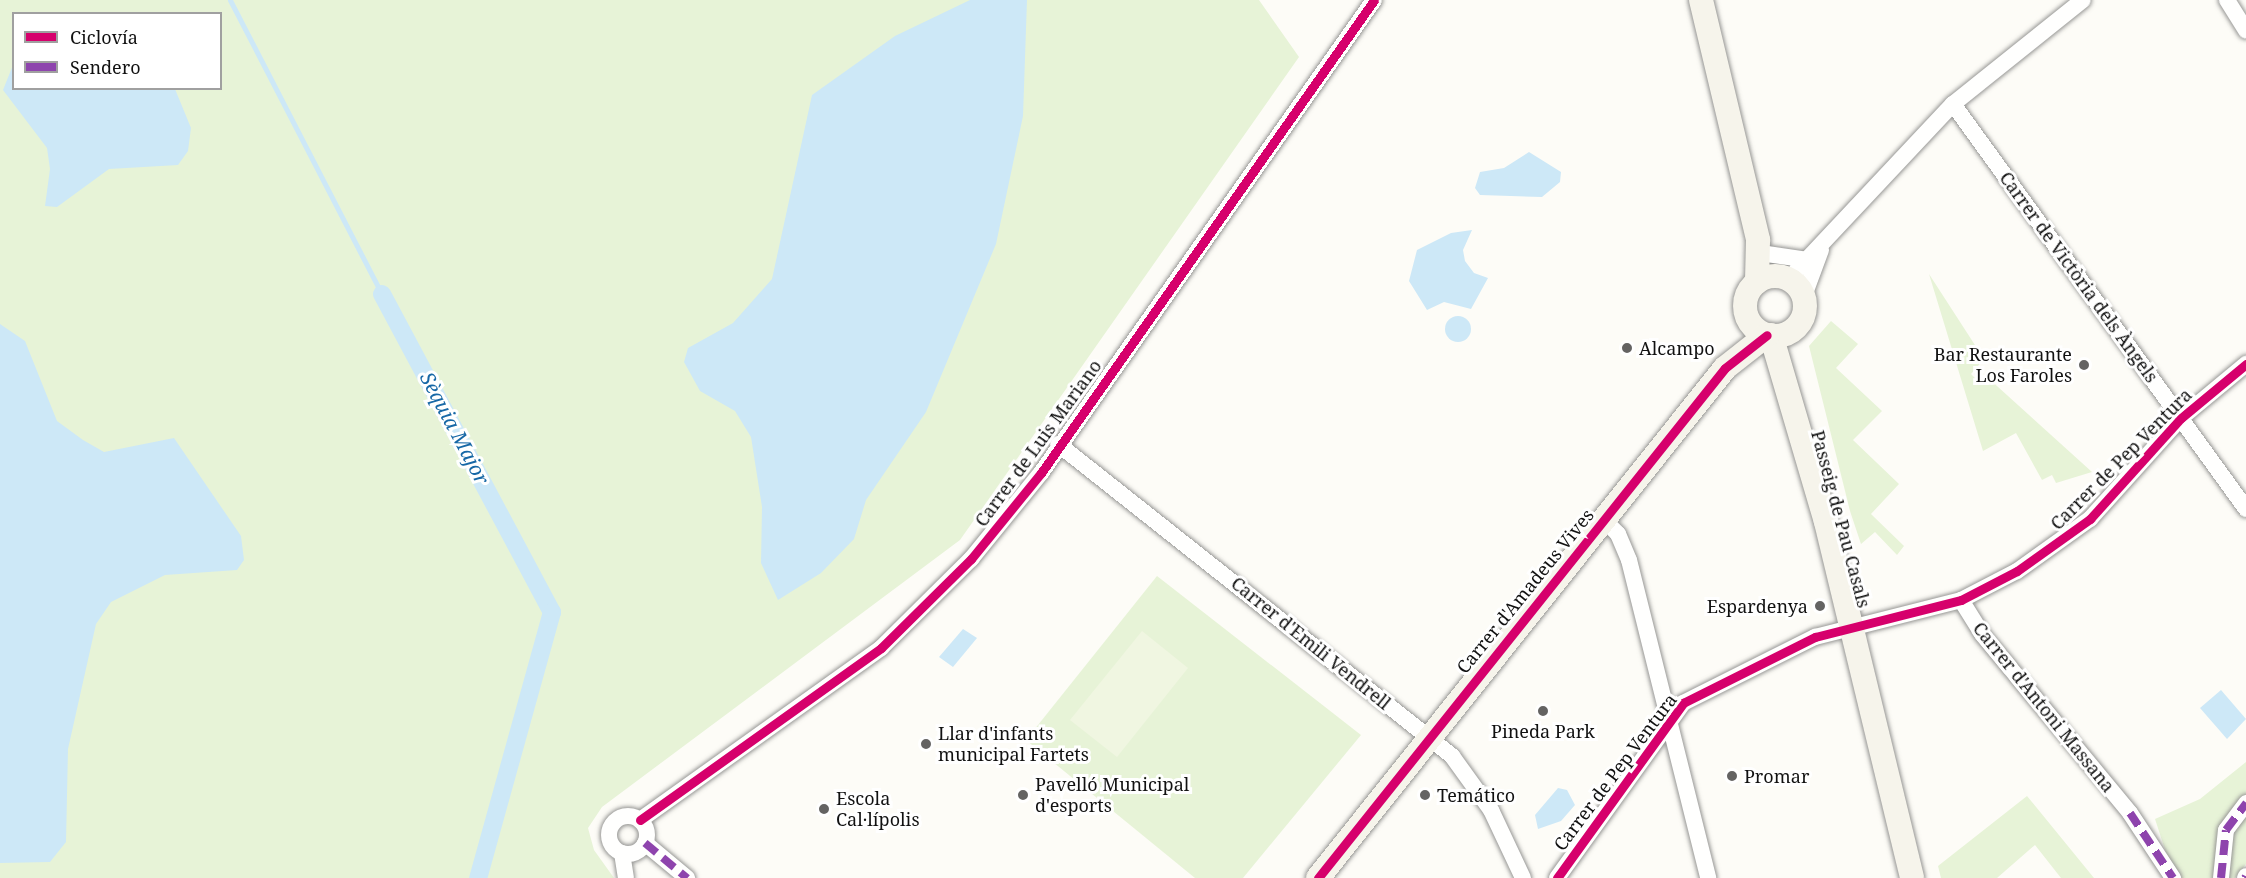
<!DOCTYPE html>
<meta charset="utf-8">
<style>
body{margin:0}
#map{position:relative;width:2246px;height:878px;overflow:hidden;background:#fdfcf7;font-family:"Noto Serif",serif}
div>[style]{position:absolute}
.green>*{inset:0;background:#e7f3d7}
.pitch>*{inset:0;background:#f0f6e1}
.water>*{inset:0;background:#cde8f7}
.round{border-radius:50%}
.stream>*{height:5px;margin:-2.5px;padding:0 2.5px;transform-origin:2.5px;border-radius:2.5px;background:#cde8f7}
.canal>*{height:18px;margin:-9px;padding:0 9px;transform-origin:9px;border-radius:9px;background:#cde8f7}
.roads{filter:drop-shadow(0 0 2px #979795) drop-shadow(0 0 2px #979795)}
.street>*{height:16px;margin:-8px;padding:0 8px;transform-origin:8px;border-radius:8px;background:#fffffe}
.street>.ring{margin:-8px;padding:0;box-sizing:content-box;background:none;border:16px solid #fffffe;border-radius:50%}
.secondary>*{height:24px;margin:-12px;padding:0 12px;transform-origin:12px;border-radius:12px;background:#f6f4eb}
.secondary>.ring{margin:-12px;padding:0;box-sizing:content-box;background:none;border:24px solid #f6f4eb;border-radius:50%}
.quiet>*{height:8px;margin-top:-4px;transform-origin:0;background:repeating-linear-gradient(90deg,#8e44ad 0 15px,transparent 0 23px)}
.cycleway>*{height:9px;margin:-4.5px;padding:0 4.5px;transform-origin:4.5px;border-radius:4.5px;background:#d6006c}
.dots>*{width:16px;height:16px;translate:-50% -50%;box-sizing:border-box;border:3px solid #fff;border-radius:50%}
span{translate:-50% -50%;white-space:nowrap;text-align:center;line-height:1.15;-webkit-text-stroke:6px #fff;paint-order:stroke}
.street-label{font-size:18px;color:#111}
.poi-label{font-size:18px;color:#111}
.left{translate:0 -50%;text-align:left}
.right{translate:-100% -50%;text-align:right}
.water-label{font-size:20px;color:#1768a6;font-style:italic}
.legend{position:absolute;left:12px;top:12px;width:210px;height:78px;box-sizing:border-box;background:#fff;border:2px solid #a0a0a0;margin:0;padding:8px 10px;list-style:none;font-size:18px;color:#111}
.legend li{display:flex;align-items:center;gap:12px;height:30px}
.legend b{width:30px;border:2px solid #a0a0a0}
</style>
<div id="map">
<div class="green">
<i style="clip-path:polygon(evenodd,0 0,1259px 0,1299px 57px,960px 540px,602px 807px,588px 828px,594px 850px,614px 878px,0 878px,0 0,14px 14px,220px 14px,220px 88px,14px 88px,14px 14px)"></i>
<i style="clip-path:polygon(1929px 274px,1984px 359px,1971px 374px,1981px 384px,1987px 377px,2092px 472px,2056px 483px,2052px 475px,2042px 480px,2016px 433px,1983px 451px)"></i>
<i style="clip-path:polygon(1831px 321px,1858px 344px,1836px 368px,1882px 411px,1853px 440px,1899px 484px,1871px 514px,1904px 546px,1897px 555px,1875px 532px,1861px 544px,1850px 511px,1809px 346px)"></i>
<i style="clip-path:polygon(1157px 576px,1361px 735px,1243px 878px,1195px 878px,1026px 740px)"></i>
<i style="clip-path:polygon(2246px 762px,2246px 864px,2235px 878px,2182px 878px,2169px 862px,2155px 819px,2200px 799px)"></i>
<i style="clip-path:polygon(2027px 796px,2094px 878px,2061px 878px,2035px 845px,1997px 878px,1941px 878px,1938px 866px)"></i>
</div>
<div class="pitch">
<i style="clip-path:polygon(1142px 631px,1188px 668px,1117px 757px,1070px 720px)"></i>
</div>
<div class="water">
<i style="clip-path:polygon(970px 0,1027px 0,1023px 116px,996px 244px,926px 412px,866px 500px,854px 539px,821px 573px,778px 600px,761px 563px,762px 507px,751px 437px,735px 411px,700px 391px,684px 362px,688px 348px,733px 323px,772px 279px,812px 95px,895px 36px)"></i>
<i style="clip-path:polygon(13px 65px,14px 88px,175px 89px,191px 128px,188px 151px,178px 165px,109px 169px,57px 207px,45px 206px,50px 169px,47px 148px,3px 90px)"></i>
<i style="clip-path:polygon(1529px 152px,1561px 172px,1560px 182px,1542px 197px,1480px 195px,1475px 188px,1480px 172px,1504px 168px)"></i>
<i style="clip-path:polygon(1472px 230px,1463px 250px,1465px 261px,1474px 273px,1488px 278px,1471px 309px,1444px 302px,1427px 310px,1409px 281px,1417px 250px,1451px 233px)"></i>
<i class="round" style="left:1445px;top:316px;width:26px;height:26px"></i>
<i style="clip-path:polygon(0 324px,25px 341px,57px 421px,83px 440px,104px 452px,174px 438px,241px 536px,244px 560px,237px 570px,165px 575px,111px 602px,96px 624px,68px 749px,66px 842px,50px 862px,0 863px)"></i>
<i style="clip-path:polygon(963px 629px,977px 638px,953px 667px,939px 657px)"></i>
<i style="clip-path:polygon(2221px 690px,2246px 719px,2227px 739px,2200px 708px)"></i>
<i style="clip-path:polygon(1558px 788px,1567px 790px,1575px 805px,1561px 821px,1538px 829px,1535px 815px)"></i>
</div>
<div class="stream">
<i style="left:230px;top:0;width:331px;rotate:62.7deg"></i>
</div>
<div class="canal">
<i style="left:382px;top:294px;width:361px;rotate:61.9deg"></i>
<i style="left:552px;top:612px;width:276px;rotate:105.5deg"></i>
</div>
<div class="roads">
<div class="street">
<i style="left:2227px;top:0;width:36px;rotate:58deg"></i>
<i style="left:1953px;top:104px;width:500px;rotate:54.1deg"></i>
<i style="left:1767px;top:254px;width:41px;rotate:8.3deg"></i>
<i style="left:1792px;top:281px;width:12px;rotate:-66deg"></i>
<i style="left:1797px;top:270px;width:228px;rotate:-46.8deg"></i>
<i style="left:1953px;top:104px;width:166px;rotate:-38.7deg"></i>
<i style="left:1804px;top:296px;width:49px;rotate:-69.7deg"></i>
<i style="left:1058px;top:444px;width:503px;rotate:38.37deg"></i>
<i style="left:1452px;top:756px;width:67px;rotate:54.2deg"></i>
<i style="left:1491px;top:810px;width:75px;rotate:64.8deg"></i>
<i style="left:1604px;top:520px;width:20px;rotate:45deg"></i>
<i style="left:1618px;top:534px;width:28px;rotate:67deg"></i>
<i style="left:1629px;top:560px;width:328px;rotate:76deg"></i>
<i style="left:1961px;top:600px;width:40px;rotate:58deg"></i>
<i style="left:1982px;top:634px;width:232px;rotate:50.4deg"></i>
<i style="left:2130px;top:813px;width:78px;rotate:56.5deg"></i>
<i class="ring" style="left:609px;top:816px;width:22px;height:22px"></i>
<i style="left:640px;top:820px;width:296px;rotate:-35.5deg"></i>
<i style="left:881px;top:648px;width:127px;rotate:-44.7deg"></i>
<i style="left:971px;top:559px;width:111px;rotate:-50.9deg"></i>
<i style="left:1041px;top:473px;width:578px;rotate:-54.85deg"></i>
<i style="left:645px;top:843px;width:55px;rotate:39.8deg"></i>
<i style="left:622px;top:853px;width:25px;rotate:81deg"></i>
<i style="left:1557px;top:878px;width:216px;rotate:-54.2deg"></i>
<i style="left:1683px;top:703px;width:148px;rotate:-26.6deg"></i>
<i style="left:1815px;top:637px;width:151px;rotate:-14.2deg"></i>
<i style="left:1961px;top:600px;width:63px;rotate:-27.4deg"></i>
<i style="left:2017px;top:571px;width:90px;rotate:-35.5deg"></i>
<i style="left:2090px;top:519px;width:136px;rotate:-48deg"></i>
<i style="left:2181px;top:418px;width:85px;rotate:-39.7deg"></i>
<i style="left:2221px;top:878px;width:48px;rotate:-84.1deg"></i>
<i style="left:2226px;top:830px;width:34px;rotate:-53deg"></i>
<i style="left:2245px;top:878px;width:2px;rotate:-63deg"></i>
</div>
<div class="secondary">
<i style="left:1701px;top:0;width:247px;rotate:76.6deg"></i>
<i style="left:1758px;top:240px;width:42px;rotate:91.4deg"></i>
<i class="ring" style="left:1745px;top:276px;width:36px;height:36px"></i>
<i style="left:1771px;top:335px;width:195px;rotate:73.6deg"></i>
<i style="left:1826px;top:522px;width:366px;rotate:76.4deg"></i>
<i style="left:1318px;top:878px;width:652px;rotate:-51.41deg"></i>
<i style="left:1725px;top:368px;width:53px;rotate:-38.2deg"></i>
</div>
</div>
<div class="quiet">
<i style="left:2130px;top:813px;width:78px;rotate:56.5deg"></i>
<i style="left:645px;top:843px;width:55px;rotate:39.8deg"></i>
<i style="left:2221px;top:878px;width:48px;rotate:-84.1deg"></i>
<i style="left:2226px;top:830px;width:34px;rotate:-53deg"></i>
<i style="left:2245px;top:878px;width:2px;rotate:-63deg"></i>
</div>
<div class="cycleway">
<i style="left:640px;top:820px;width:296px;rotate:-35.5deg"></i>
<i style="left:881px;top:648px;width:127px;rotate:-44.7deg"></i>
<i style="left:971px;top:559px;width:111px;rotate:-50.9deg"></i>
<i style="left:1041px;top:473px;width:578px;rotate:-54.85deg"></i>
<i style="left:1318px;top:878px;width:652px;rotate:-51.41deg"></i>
<i style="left:1725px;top:368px;width:53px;rotate:-38.2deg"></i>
<i style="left:1557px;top:878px;width:216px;rotate:-54.2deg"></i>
<i style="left:1683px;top:703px;width:148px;rotate:-26.6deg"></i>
<i style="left:1815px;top:637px;width:151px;rotate:-14.2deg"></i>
<i style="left:1961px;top:600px;width:63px;rotate:-27.4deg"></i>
<i style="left:2017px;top:571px;width:90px;rotate:-35.5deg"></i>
<i style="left:2090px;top:519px;width:136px;rotate:-48deg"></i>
<i style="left:2181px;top:418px;width:85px;rotate:-39.7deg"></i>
</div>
<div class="dots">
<i style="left:1627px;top:348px;background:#646362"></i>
<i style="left:2084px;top:365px;background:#646362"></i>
<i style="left:1820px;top:606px;background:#646362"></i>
<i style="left:1543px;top:711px;background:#646362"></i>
<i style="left:926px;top:744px;background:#646362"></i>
<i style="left:1732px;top:776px;background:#646362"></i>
<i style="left:1023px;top:795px;background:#646362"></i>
<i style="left:1425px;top:795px;background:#646362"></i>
<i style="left:824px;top:809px;background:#646362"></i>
</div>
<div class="street-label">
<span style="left:2079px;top:277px;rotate:54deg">Carrer de Victòria dels Àngels</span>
<span style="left:1038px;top:443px;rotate:-54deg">Carrer de Luis Mariano</span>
<span style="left:2121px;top:459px;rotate:-45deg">Carrer de Pep Ventura</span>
<span style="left:1841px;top:519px;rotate:75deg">Passeig de Pau Casals</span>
<span style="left:1525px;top:591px;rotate:-51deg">Carrer d'Amadeus Vives</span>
<span style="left:1311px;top:643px;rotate:39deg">Carrer d'Emili Vendrell</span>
<span style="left:2044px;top:707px;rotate:51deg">Carrer d'Antoni Massana</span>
<span style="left:1615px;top:772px;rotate:-53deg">Carrer de Pep Ventura</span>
</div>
<div class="poi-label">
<span class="left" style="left:1639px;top:348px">Alcampo</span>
<span class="right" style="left:2072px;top:365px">Bar Restaurante<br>Los Faroles</span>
<span class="right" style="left:1808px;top:606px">Espardenya</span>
<span style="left:1543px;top:731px">Pineda Park</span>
<span class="left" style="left:938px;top:744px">Llar d'infants<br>municipal Fartets</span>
<span class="left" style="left:1744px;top:776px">Promar</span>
<span class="left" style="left:1035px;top:795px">Pavelló Municipal<br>d'esports</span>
<span class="left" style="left:1437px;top:795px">Temático</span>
<span class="left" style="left:836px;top:809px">Escola<br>Cal·lípolis</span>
</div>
<div class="water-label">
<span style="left:455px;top:428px;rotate:62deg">Sèquia Major</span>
</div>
<ul class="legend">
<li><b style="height:8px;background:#d6006c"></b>Ciclovía</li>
<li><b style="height:8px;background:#8e44ad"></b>Sendero</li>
</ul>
</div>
